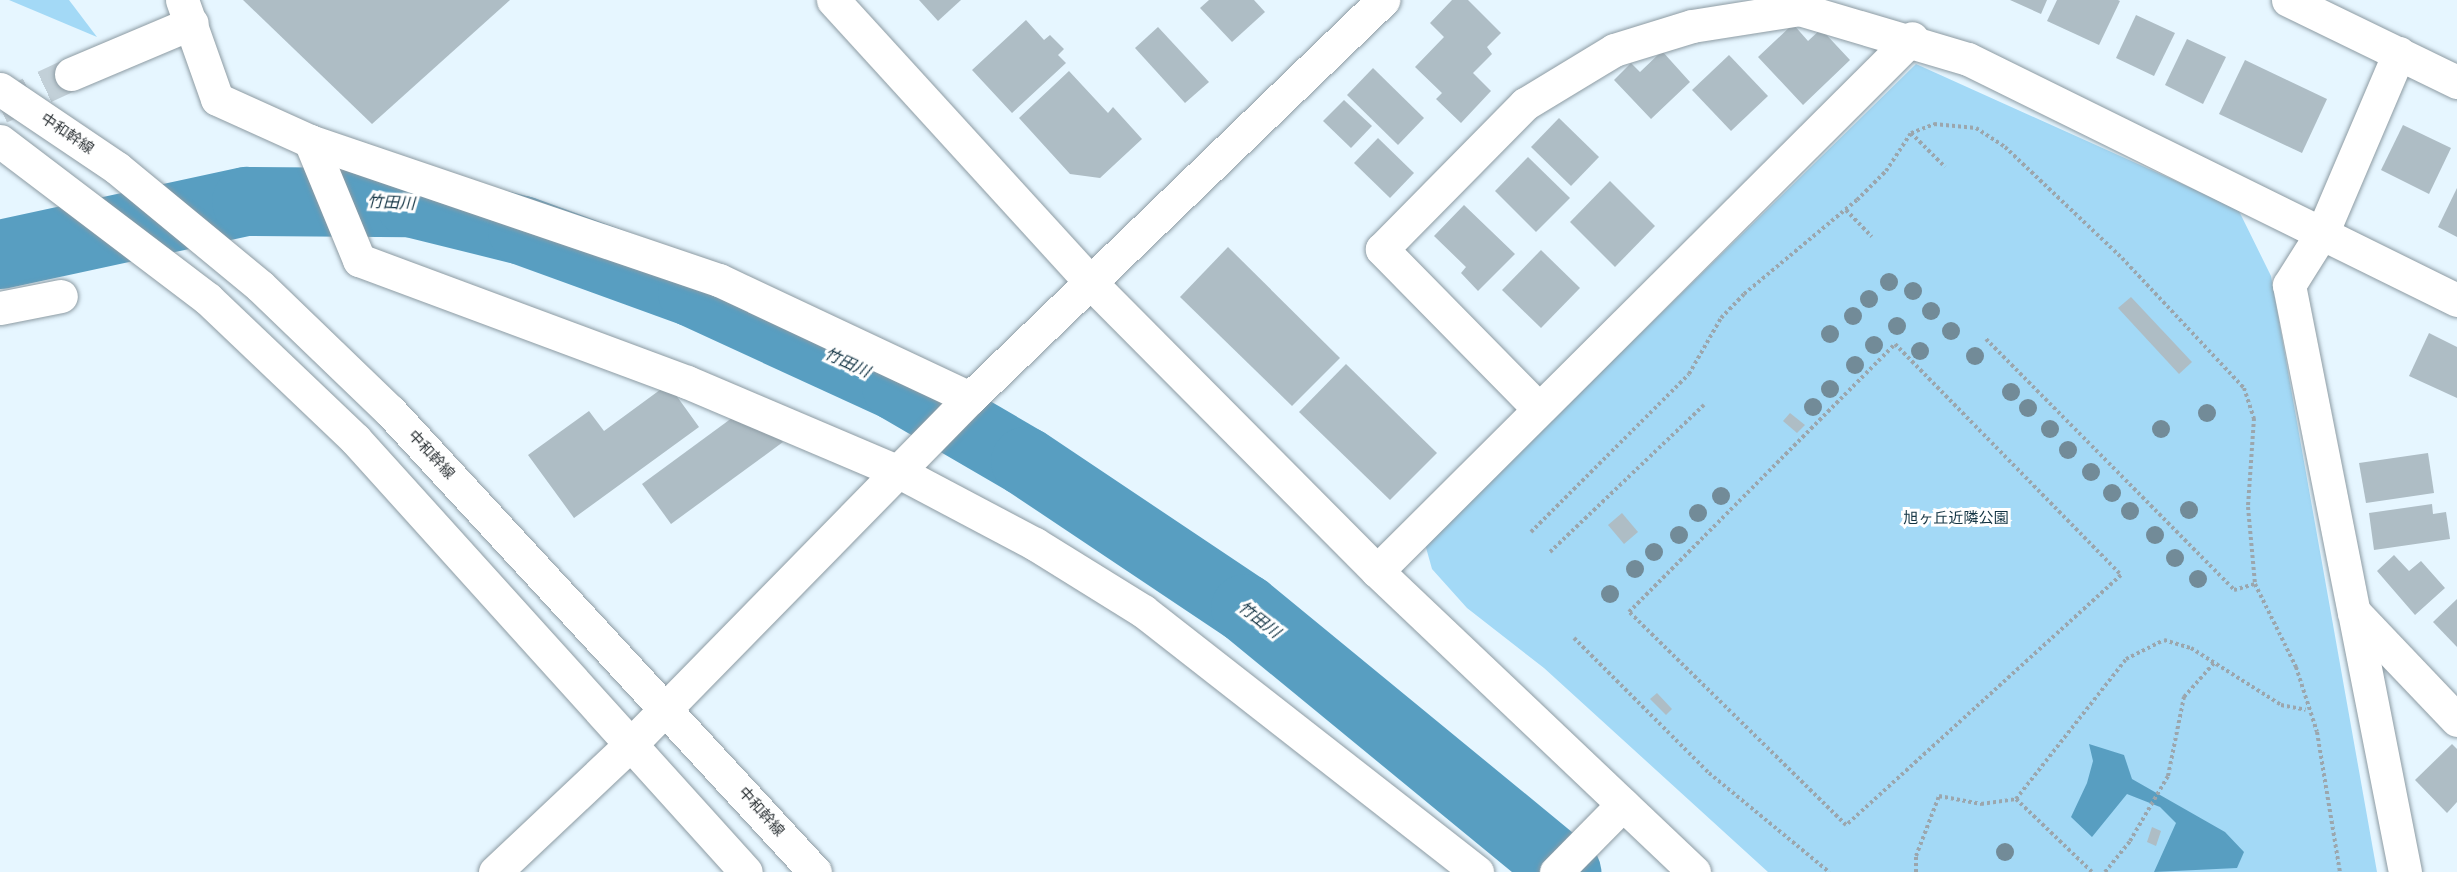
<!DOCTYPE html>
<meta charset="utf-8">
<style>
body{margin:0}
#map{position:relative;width:2457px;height:872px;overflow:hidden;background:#e6f6ff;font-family:"DejaVu Sans","Noto Sans JP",sans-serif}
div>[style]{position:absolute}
.green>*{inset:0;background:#a3d9f6}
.water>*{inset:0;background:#589ec1}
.river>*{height:69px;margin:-34.5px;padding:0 34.5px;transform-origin:34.5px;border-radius:34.5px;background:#589ec1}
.building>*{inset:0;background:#aebdc5}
.street-tunnel>*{height:33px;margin-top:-16.5px;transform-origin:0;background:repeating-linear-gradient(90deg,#c2d0d8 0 33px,transparent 0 49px)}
.path>*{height:4px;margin-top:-2px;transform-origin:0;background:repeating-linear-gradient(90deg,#9ba6ad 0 3px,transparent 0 6px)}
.roads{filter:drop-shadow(0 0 2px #8d9ba3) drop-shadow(0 0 2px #8d9ba3)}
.street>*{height:33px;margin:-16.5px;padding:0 16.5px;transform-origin:16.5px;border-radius:16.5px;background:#fff}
.secondary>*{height:33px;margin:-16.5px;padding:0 16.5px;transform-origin:16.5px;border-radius:16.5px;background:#fff}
.trees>*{width:18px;height:18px;margin:-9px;border-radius:50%;background:#728b98}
span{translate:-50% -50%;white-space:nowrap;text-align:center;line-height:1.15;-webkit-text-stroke:6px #fff;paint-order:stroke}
.street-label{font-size:15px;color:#33393c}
.park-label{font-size:15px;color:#133443}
.water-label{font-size:16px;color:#143545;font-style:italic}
</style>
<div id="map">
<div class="green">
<i style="clip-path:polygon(9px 0,69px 0,97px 37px)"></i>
<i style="clip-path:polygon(1916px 64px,2238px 209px,2271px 276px,2377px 872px,1768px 872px,1544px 668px,1467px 608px,1432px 569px,1425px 544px)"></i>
</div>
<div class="water">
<i style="clip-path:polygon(2089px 744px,2124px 755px,2132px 779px,2225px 832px,2244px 852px,2237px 868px,2154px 872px,2176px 823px,2160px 807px,2127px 794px,2092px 837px,2071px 817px,2087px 783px,2093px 761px)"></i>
</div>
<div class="river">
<i style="left:0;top:254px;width:252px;rotate:-12.2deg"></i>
<i style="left:246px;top:201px;width:163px;rotate:0.4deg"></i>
<i style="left:409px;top:202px;width:116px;rotate:13.9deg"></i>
<i style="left:522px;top:230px;width:181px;rotate:20deg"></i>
<i style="left:692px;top:292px;width:225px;rotate:24.7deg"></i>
<i style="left:896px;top:386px;width:149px;rotate:30.2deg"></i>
<i style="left:1025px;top:461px;width:265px;rotate:33.8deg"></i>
<i style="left:1245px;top:608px;width:416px;rotate:39.4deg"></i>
</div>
<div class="building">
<i style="clip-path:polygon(243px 0,510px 0,372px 124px)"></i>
<i style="clip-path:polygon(919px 0,961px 0,938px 21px)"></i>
<i style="clip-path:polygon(1209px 0,1254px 0,1265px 12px,1232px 42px,1200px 8px)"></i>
<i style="clip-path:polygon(1452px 0,1468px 0,1501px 33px,1487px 47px,1492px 54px,1473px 73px,1491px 91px,1461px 123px,1436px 99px,1442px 93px,1415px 67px,1444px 37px,1430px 23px)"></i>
<i style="clip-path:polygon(2010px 0,2047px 0,2041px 14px)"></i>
<i style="clip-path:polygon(2057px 0,2118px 0,2120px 1px,2099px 45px,2047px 21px)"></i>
<i style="clip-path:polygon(2136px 15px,2175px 33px,2154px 76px,2116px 58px)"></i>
<i style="clip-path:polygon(1026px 20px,1044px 40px,1050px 35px,1064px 49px,1058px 55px,1066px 63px,1012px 113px,972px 70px)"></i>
<i style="clip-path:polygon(1793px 24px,1808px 41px,1821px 29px,1850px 60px,1803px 105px,1758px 57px)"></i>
<i style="clip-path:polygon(1158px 27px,1209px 82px,1185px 103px,1135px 48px)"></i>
<i style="clip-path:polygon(2187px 39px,2226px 57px,2203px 104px,2165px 85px)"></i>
<i style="clip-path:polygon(1662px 51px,1690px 82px,1651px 119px,1614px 80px,1631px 63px,1640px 72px)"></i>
<i style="clip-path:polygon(1729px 55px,1768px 96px,1731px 131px,1692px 90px)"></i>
<i style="clip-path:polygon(2245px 60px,2327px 99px,2302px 153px,2219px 114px)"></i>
<i style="clip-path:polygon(1373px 68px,1424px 118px,1398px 145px,1347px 95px)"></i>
<i style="clip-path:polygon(1069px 71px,1108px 113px,1113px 107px,1142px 139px,1100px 178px,1070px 174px,1019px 118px)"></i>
<i style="clip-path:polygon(1344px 100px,1372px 126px,1351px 148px,1323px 121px)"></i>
<i style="clip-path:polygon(1559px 118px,1599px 157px,1571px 186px,1531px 147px)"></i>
<i style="clip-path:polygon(2403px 125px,2451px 148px,2429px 194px,2381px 170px)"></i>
<i style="clip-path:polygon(1378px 138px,1414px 173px,1390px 198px,1354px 163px)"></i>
<i style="clip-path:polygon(1528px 157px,1570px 198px,1536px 232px,1495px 191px)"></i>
<i style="clip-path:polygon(1610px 181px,1655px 226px,1615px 267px,1570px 222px)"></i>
<i style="clip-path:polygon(2457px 188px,2457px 237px,2438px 227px)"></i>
<i style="clip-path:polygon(1464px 205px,1515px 254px,1478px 291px,1461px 273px,1466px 267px,1434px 236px)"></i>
<i style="clip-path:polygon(1228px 247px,1340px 358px,1292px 406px,1180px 297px)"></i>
<i style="clip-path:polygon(1541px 250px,1580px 288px,1541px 328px,1502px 290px)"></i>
<i style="clip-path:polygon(2131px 297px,2192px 362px,2179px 374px,2118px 308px)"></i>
<i style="clip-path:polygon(2429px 333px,2457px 347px,2457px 398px,2409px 376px)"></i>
<i style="clip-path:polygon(1346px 364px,1437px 453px,1390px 500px,1299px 412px)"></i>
<i style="clip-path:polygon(668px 384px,699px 427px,574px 518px,528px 455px,589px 411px,604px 431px)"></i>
<i style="clip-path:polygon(1790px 413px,1805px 425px,1797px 433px,1783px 421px)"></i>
<i style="clip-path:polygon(736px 415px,772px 428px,783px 442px,671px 524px,642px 484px)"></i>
<i style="clip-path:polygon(2428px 453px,2434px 493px,2366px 503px,2359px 463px)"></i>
<i style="clip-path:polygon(2432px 504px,2433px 514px,2446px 512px,2450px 539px,2374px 550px,2369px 513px)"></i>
<i style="clip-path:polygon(1622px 513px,1638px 532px,1624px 544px,1608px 525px)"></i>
<i style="clip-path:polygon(2394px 555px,2409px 571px,2421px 561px,2445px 588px,2415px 615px,2377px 571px)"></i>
<i style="clip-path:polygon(2457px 599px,2457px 647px,2433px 622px)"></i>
<i style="clip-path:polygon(1657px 693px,1672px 709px,1666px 715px,1650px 699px)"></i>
<i style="clip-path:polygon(2452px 744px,2457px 749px,2457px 802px,2447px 813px,2415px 780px)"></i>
<i style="clip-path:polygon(2152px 827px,2161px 831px,2156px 846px,2147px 842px)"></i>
</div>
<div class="street-tunnel">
<i style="left:0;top:107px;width:78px;rotate:-24.9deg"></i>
</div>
<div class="path">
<i style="left:1911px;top:133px;width:48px;rotate:45deg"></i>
<i style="left:1846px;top:210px;width:37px;rotate:46deg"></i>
<i style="left:1986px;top:339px;width:353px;rotate:45.3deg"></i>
<i style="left:2234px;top:590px;width:22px;rotate:-16deg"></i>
<i style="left:1895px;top:344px;width:323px;rotate:45.6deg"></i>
<i style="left:2121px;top:575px;width:372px;rotate:137.7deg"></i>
<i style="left:1846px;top:825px;width:304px;rotate:-135.5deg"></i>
<i style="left:1629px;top:612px;width:378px;rotate:-45.2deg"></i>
<i style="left:1531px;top:532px;width:223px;rotate:-45deg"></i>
<i style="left:1689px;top:374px;width:64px;rotate:-60.3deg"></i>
<i style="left:1721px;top:318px;width:33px;rotate:-46deg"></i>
<i style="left:1744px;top:294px;width:147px;rotate:-39.8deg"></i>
<i style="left:1857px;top:200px;width:41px;rotate:-45deg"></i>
<i style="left:1886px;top:171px;width:45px;rotate:-56.7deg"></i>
<i style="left:1911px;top:133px;width:25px;rotate:-21deg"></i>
<i style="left:1934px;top:124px;width:42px;rotate:5.4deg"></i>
<i style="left:1976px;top:128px;width:35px;rotate:33deg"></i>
<i style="left:2005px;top:147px;width:161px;rotate:43.5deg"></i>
<i style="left:2122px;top:258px;width:178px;rotate:46.8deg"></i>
<i style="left:2244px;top:388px;width:32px;rotate:72deg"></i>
<i style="left:2254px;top:418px;width:89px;rotate:93.9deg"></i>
<i style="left:2248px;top:507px;width:77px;rotate:84.8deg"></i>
<i style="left:2255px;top:584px;width:93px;rotate:63.7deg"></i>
<i style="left:2296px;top:667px;width:68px;rotate:72.1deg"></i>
<i style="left:2317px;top:732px;width:142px;rotate:80.7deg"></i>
<i style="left:1550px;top:552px;width:213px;rotate:-43.7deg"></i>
<i style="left:1574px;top:638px;width:191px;rotate:45deg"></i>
<i style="left:1709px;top:773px;width:156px;rotate:39.5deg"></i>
<i style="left:2016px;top:799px;width:105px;rotate:43.8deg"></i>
<i style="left:1916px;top:872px;width:16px;rotate:-90deg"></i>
<i style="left:1916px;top:856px;width:64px;rotate:-69deg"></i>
<i style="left:1939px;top:796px;width:43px;rotate:10.8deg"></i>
<i style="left:1981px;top:804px;width:35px;rotate:-8deg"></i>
<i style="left:2016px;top:799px;width:178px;rotate:-51.8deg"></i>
<i style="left:2126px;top:659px;width:42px;rotate:-26.6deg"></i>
<i style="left:2164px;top:640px;width:28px;rotate:17deg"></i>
<i style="left:2191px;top:648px;width:107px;rotate:32.3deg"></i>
<i style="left:2281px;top:705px;width:25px;rotate:11deg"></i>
<i style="left:2105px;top:872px;width:40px;rotate:-51deg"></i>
<i style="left:2130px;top:841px;width:75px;rotate:-59.7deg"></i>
<i style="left:2168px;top:776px;width:81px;rotate:-78.6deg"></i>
<i style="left:2184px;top:697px;width:45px;rotate:-48.6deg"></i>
</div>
<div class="roads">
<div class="street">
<i style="left:182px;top:0;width:105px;rotate:70.5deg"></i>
<i style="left:217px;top:99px;width:102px;rotate:24.3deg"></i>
<i style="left:310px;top:141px;width:432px;rotate:18.8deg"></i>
<i style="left:719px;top:280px;width:277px;rotate:25.2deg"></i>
<i style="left:2399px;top:53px;width:194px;rotate:113.1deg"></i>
<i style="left:2323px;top:231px;width:64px;rotate:122.2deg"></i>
<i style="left:2289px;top:285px;width:333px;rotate:78.8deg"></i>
<i style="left:2354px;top:612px;width:149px;rotate:46.4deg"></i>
<i style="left:71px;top:74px;width:131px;rotate:-22.9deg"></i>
<i style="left:310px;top:141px;width:129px;rotate:67.6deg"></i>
<i style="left:359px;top:260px;width:350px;rotate:20.4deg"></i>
<i style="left:687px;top:382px;width:230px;rotate:23deg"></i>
<i style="left:899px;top:472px;width:154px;rotate:27.9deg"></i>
<i style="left:1035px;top:544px;width:127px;rotate:31.8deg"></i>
<i style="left:1143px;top:611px;width:424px;rotate:38deg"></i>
<i style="left:0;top:308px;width:62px;rotate:-11.1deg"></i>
<i style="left:1538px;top:408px;width:223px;rotate:-134.5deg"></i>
<i style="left:1382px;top:249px;width:204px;rotate:-45.4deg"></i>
<i style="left:1525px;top:104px;width:104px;rotate:-31.2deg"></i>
<i style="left:1614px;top:50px;width:82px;rotate:-17.1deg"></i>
<i style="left:1692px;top:26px;width:108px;rotate:-9deg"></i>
<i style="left:1799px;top:9px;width:176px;rotate:16.5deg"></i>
<i style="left:1968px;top:59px;width:545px;rotate:26.24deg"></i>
<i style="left:1377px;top:571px;width:755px;rotate:-44.89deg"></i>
<i style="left:2354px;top:612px;width:265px;rotate:78.9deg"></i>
<i style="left:1556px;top:872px;width:95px;rotate:-45.4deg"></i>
</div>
<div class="secondary">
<i style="left:833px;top:0;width:384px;rotate:47.6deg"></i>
<i style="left:1092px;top:284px;width:404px;rotate:45.2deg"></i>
<i style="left:1377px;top:571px;width:437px;rotate:43.5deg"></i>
<i style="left:2288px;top:0;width:188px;rotate:25.9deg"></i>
<i style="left:0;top:89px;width:141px;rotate:34deg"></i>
<i style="left:117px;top:168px;width:185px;rotate:39.5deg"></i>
<i style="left:260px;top:286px;width:180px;rotate:43.9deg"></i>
<i style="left:390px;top:411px;width:627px;rotate:47.33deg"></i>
<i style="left:0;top:141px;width:261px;rotate:37.2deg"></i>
<i style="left:208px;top:299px;width:203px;rotate:43.6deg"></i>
<i style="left:355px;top:439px;width:583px;rotate:47.92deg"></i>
<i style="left:495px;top:872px;width:187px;rotate:-43.3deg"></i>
<i style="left:631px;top:744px;width:484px;rotate:-45.6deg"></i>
<i style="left:970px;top:398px;width:574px;rotate:-43.94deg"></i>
</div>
</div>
<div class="trees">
<i style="left:1889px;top:282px"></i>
<i style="left:1913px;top:291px"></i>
<i style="left:1869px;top:299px"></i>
<i style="left:1931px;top:311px"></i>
<i style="left:1853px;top:316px"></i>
<i style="left:1897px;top:326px"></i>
<i style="left:1951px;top:331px"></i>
<i style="left:1830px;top:334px"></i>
<i style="left:1874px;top:345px"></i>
<i style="left:1920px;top:351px"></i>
<i style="left:1975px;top:356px"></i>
<i style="left:1855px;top:365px"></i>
<i style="left:1830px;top:389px"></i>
<i style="left:2011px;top:392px"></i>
<i style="left:1813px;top:407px"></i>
<i style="left:2028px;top:408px"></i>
<i style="left:2207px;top:413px"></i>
<i style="left:2050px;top:429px"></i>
<i style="left:2161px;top:429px"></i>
<i style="left:2068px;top:450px"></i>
<i style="left:2091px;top:472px"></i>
<i style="left:2112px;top:493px"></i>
<i style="left:1721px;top:496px"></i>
<i style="left:2189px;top:510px"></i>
<i style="left:2130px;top:511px"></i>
<i style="left:1698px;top:513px"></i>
<i style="left:1679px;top:535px"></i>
<i style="left:2155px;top:535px"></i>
<i style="left:1654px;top:552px"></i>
<i style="left:2175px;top:558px"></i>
<i style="left:1635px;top:569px"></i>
<i style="left:2198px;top:579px"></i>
<i style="left:1610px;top:594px"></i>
<i style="left:2005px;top:852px"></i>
</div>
<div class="street-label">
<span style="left:67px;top:134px;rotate:34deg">中和幹線</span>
<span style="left:431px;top:455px;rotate:47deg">中和幹線</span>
<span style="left:761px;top:812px;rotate:48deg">中和幹線</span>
</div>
<div class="park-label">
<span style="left:1956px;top:519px">旭ヶ丘近隣公園</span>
</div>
<div class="water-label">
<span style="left:391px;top:203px;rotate:3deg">竹田川</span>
<span style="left:847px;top:363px;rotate:25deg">竹田川</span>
<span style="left:1259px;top:620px;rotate:38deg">竹田川</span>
</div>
</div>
